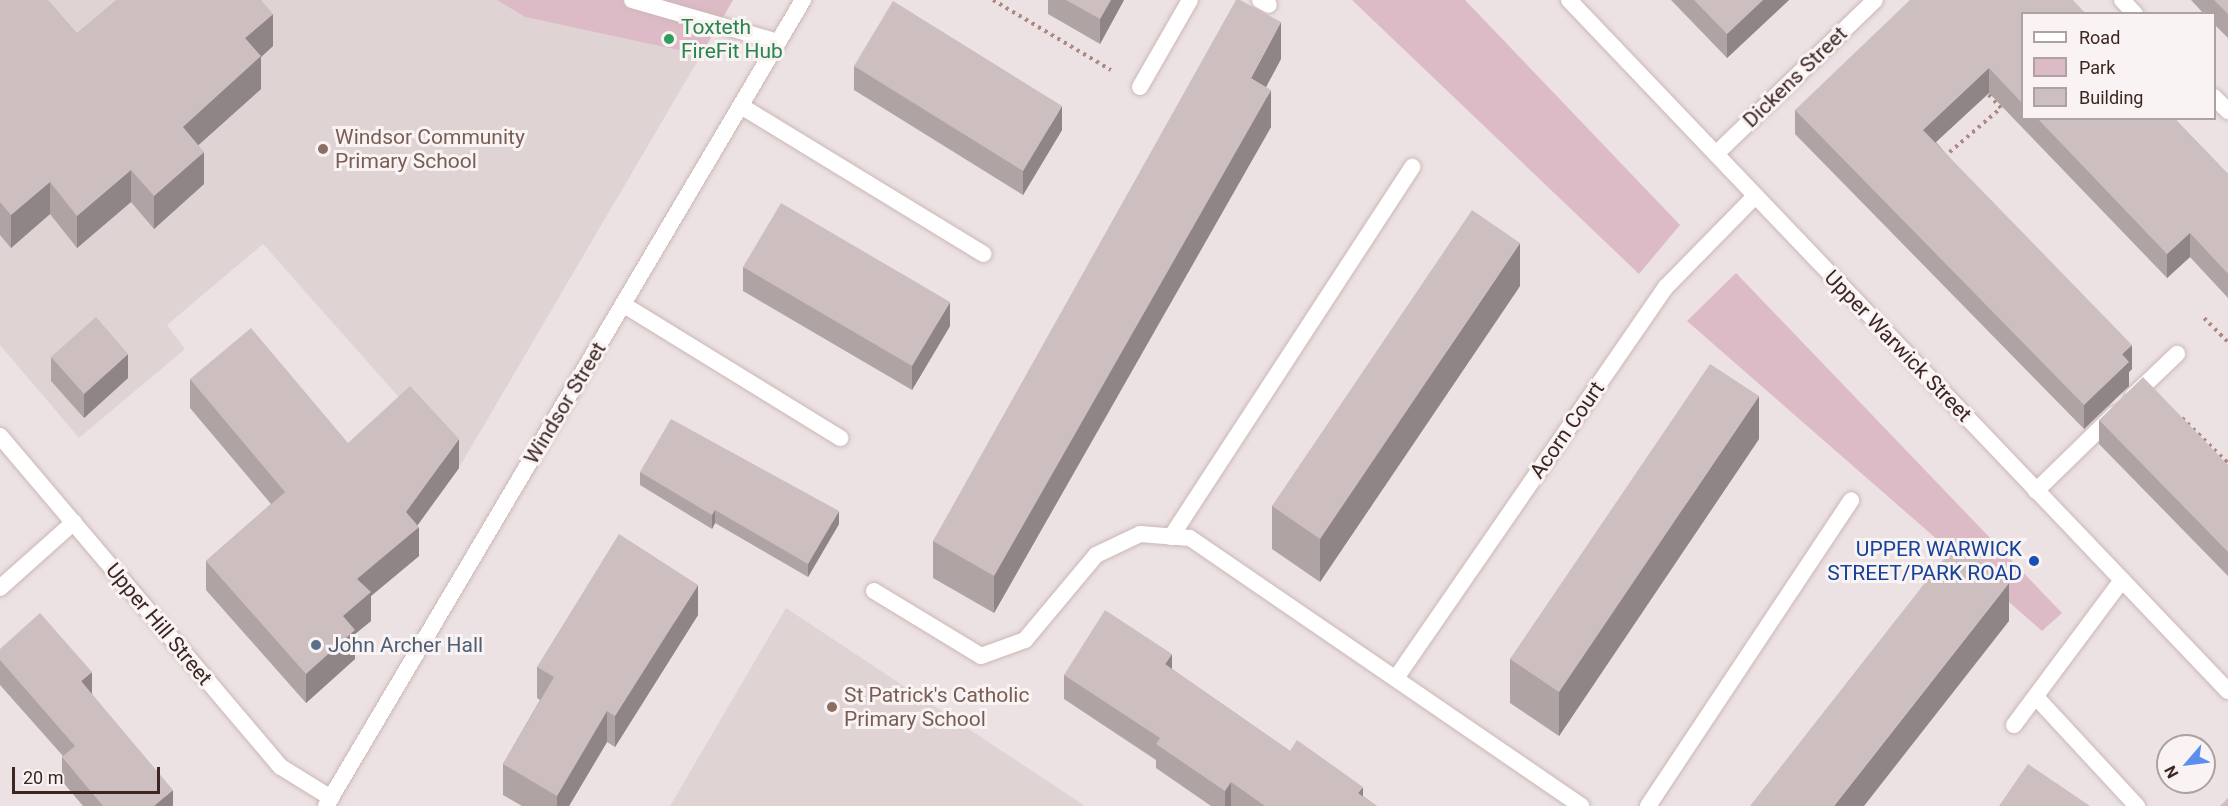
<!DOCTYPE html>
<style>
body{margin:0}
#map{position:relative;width:2228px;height:806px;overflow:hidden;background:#ece2e3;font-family:Roboto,sans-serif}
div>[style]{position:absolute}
.built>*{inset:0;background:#e0d3d4}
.green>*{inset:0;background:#ddbbc6}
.path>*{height:4px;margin-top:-2px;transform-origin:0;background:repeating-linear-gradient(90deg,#b08883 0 3px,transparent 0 7.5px)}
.roads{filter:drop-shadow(0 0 2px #ccb7b6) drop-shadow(0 0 2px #ccb7b6)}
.service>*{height:16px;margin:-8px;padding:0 8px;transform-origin:8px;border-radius:8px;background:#fff}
.minor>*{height:16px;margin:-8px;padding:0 8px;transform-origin:8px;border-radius:8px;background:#fff}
.secondary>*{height:16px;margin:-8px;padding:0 8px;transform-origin:8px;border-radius:8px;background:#fff}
.wall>*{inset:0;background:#b0a3a4}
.shaded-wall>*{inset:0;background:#908586}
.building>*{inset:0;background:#cdbebf}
.dots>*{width:16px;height:16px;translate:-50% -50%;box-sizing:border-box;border:3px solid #f9f3f3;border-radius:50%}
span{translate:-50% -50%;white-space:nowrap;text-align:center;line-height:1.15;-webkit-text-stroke:6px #f9f3f3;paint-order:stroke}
.leisure-label{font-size:21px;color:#27864d}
.left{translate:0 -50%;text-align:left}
.street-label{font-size:21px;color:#3d2622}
.education-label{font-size:21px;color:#785e54}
.transit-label{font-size:21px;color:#164399}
.right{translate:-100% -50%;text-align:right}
.service-label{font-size:21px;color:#4e5e75}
.legend{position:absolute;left:2021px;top:12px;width:195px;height:108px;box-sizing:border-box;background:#f9f3f3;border:2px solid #aea19f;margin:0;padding:8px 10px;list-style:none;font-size:18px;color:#3d2622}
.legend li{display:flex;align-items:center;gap:12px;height:30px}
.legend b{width:30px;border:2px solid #aea19f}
.north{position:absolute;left:2156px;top:734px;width:60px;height:60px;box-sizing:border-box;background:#f9f3f3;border:2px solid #aea19f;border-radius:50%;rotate:242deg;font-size:16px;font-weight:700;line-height:24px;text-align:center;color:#3d2622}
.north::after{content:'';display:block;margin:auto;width:21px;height:27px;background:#5c8ef0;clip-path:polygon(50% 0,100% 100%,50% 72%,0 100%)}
.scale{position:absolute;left:12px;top:767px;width:148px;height:27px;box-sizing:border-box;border:3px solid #3d2622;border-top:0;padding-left:8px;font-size:18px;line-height:21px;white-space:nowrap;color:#3d2622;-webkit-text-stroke:4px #f9f3f3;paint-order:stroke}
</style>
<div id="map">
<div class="built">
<i style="clip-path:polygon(0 0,497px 0,525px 17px,701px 55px,460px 466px,263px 244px,167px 325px,185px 349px,79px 438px,0 345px)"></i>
<i style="clip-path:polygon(786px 608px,1085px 806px,670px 806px)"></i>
</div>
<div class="green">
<i style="clip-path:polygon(497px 0,733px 0,701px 55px,525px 17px)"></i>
<i style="clip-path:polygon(1352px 0,1465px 0,1680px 225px,1639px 274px)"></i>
<i style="clip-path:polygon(1736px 273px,2062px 613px,2042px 631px,1687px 321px)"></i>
</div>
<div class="path">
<i style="left:993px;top:0;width:137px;rotate:30.7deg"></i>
<i style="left:1944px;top:157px;width:75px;rotate:-40.7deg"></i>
<i style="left:2001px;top:108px;width:23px;rotate:-133deg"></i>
<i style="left:2204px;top:318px;width:34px;rotate:45deg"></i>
<i style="left:2182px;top:418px;width:64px;rotate:44.4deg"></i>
</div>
<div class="roads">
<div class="service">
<i style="left:632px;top:0;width:152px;rotate:16deg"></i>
<i style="left:2133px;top:396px;width:61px;rotate:-43.7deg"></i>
<i style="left:2036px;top:491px;width:110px;rotate:-44.3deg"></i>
<i style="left:2036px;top:697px;width:149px;rotate:47.2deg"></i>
<i style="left:2014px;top:725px;width:181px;rotate:-53.3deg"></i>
</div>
<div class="minor">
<i style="left:1260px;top:0;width:10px;rotate:29deg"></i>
<i style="left:2122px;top:0;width:19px;rotate:47deg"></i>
<i style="left:1140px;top:87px;width:100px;rotate:-60.1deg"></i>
<i style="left:2214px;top:97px;width:20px;rotate:45deg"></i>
<i style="left:741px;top:106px;width:284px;rotate:31.4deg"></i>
<i style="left:1716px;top:154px;width:221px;rotate:-44.1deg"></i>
<i style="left:624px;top:305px;width:254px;rotate:31.6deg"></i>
<i style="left:0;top:436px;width:434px;rotate:49.7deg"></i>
<i style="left:281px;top:767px;width:59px;rotate:31.8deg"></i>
<i style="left:1171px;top:537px;width:442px;rotate:-56.9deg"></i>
<i style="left:0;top:588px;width:99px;rotate:-41.7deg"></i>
<i style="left:874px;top:591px;width:125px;rotate:31.3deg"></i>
<i style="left:981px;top:656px;width:47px;rotate:-20deg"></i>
<i style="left:1025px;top:640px;width:111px;rotate:-50.1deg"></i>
<i style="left:1096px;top:555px;width:49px;rotate:-25.5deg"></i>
<i style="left:1140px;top:534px;width:50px;rotate:4.6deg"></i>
<i style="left:1190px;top:538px;width:474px;rotate:34.4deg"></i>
<i style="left:1396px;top:678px;width:475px;rotate:-55.4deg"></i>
<i style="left:1666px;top:287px;width:127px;rotate:-45.6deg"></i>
<i style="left:326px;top:806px;width:937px;rotate:-59.38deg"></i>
<i style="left:1648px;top:806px;width:367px;rotate:-56.4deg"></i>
</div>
<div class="secondary">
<i style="left:1569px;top:0;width:955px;rotate:46.36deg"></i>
</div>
</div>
<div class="wall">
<i style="clip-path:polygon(0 0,77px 33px,273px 46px,261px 57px,261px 89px,198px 145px,204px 184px,154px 229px,131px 202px,77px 248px,50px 214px,11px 248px,0 235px)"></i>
<i style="clip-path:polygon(1048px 0,1124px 0,1100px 44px,1048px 14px)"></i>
<i style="clip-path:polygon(1671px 0,1789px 0,1727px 58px)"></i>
<i style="clip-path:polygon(2191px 0,2228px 0,2228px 38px,2214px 24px,2214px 14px,2204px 14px)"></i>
<i style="clip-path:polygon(2022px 14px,2022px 118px,2174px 118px,2228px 174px,2228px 298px,2190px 257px,2167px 278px,1989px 93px,1936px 142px,2132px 369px,2129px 372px,2129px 386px,2084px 429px,1795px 134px,1795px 110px)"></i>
<i style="clip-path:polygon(1281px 59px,1266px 87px,1271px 127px,994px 613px,933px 578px,933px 541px)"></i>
<i style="clip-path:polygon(854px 66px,1062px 130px,1023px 195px,854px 90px)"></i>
<i style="clip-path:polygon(743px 267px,950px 326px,912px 390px,743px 291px)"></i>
<i style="clip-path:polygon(1520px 286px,1320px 582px,1272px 549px,1272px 506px)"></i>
<i style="clip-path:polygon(51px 357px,128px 378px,84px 418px,51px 381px)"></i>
<i style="clip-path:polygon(190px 379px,348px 443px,459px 468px,417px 525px,419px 556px,371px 596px,371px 621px,355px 634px,355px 659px,306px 703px,206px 590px,206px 561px,271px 504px,190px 408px)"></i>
<i style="clip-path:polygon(2099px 420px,2228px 465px,2228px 576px,2099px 444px)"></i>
<i style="clip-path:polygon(1759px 439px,1559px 736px,1510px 703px,1510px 659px)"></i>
<i style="clip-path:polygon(640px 472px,839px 524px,808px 577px,715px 523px,712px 529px,640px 485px)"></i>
<i style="clip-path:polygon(698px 615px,615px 747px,607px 742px,569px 806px,522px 806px,503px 795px,503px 764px,540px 700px,537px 698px,537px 667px)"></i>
<i style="clip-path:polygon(0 649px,92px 694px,173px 806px,83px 806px,62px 781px,62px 757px,63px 756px,0 685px)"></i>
<i style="clip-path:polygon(1172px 669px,1290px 751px,1363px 796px,1377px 806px,1211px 806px,1156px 768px,1156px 760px,1064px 699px,1064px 675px)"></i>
</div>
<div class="shaded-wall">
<i style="clip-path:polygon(1111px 0,1124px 0,1100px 44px,1100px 19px)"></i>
<i style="clip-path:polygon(1763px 0,1789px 0,1727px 58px,1727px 34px)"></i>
<i style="clip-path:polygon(273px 14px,273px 46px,261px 57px,261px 89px,183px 159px,183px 127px,245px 38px)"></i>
<i style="clip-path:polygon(1281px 22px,1281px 59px,1251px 115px,1251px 78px)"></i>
<i style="clip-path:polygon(1989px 68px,1989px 93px,1923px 154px,1923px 130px)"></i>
<i style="clip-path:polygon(1271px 90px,1271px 127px,994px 613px,994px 576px)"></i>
<i style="clip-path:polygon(1062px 106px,1062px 130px,1023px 195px,1023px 171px)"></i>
<i style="clip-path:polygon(204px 152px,204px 184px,154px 229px,154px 196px)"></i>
<i style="clip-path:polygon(131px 170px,131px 202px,77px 248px,77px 216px)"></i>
<i style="clip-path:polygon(50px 182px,50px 214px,11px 248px,11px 215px)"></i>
<i style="clip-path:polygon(2190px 233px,2190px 257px,2167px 278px,2167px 254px)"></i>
<i style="clip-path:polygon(1520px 243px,1520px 286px,1320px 582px,1320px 539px)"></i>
<i style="clip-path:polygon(950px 302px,950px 326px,912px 390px,912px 366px)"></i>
<i style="clip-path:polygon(2132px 345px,2132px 369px,2129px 372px,2129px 386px,2084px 429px,2084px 405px,2122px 354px)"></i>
<i style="clip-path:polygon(128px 354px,128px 378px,84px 418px,84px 394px)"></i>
<i style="clip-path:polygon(1759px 396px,1759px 439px,1559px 736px,1559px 692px)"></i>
<i style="clip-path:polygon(459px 439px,459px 468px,412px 533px,419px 527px,419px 556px,371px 596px,371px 621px,355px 634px,355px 659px,306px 703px,306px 674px,343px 616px,357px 579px)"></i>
<i style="clip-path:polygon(715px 510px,715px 523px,712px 529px,712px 515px)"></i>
<i style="clip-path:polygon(839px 511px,839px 524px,808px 577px,808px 564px)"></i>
<i style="clip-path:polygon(2009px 583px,2009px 621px,1864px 806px,1834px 806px)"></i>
<i style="clip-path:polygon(698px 585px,698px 615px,615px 747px,615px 716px)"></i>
<i style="clip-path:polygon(1172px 654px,1172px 678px,1165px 664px)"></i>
<i style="clip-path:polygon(92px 672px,92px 696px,81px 681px)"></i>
<i style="clip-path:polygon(607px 711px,607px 742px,569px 806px,557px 806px,557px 796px)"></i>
<i style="clip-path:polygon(1231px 782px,1231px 806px,1225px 806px,1225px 791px)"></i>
<i style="clip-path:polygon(1363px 787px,1363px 806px,1358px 793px)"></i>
<i style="clip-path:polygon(173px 790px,173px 806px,154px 806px)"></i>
</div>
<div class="building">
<i style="clip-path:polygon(0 0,48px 0,77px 33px,116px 0,261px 0,273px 14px,245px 38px,261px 56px,183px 127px,204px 152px,154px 196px,131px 170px,77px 216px,50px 182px,11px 215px,0 202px)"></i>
<i style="clip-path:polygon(1066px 0,1111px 0,1100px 19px)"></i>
<i style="clip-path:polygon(1236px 0,1240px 0,1281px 22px,1251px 78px,1271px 90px,994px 576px,933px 541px)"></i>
<i style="clip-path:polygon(1694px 0,1763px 0,1727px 34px)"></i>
<i style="clip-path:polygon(1910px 0,2073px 0,2086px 14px,2022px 14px,2022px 103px,1989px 68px,1923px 130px,2132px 345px,2122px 354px,2129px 362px,2084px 405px,1795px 110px)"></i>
<i style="clip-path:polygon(2214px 0,2228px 0,2228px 14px)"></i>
<i style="clip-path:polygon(893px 1px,1062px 106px,1023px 171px,854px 66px)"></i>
<i style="clip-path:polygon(2037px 118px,2174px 118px,2228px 174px,2228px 274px,2190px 233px,2167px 254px)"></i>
<i style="clip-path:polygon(781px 203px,950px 302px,912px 366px,743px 267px)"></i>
<i style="clip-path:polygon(1472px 210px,1520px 243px,1320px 539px,1272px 506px)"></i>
<i style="clip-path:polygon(96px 317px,128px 354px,84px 394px,51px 357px)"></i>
<i style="clip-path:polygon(251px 328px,348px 443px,410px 386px,459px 439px,406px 512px,419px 527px,357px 579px,371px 592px,343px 616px,355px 630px,306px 674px,206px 561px,285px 492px,190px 379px)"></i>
<i style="clip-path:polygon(1710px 364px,1759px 396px,1559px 692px,1510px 659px)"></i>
<i style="clip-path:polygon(2143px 377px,2228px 465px,2228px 552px,2099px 420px)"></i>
<i style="clip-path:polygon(671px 419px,839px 511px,808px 564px,715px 510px,712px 515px,640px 472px)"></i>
<i style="clip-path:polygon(619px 534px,698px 585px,615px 716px,607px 711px,557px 796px,503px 764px,554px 677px,537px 667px)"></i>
<i style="clip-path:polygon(1957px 542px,2009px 583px,1834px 806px,1750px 806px)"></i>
<i style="clip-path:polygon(1105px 610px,1172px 654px,1165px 664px,1290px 751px,1297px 740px,1363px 787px,1358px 793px,1377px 806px,1265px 806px,1231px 782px,1225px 791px,1156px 744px,1160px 738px,1064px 675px)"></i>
<i style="clip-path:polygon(40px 613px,92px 672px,81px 681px,173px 790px,154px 806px,103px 806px,62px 757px,75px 746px,0 660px,0 649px)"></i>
<i style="clip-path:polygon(2028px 764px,2090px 806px,1999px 806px)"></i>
<i style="clip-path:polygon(2228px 798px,2228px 806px,2220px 806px)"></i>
</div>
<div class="dots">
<i style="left:669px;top:39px;background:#2e9e5b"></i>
<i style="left:323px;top:149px;background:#8d6e63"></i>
<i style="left:2034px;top:561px;background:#1a4fb4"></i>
<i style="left:316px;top:645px;background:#5c6f8a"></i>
<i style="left:832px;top:707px;background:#8d6e63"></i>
</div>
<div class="leisure-label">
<span class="left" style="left:681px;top:39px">Toxteth<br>FireFit Hub</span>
</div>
<div class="street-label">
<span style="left:1795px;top:77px;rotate:-44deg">Dickens Street</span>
<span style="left:1898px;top:346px;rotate:46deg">Upper Warwick Street</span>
<span style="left:565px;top:403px;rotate:-59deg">Windsor Street</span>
<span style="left:1567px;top:430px;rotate:-55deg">Acorn Court</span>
<span style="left:159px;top:624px;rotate:50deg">Upper Hill Street</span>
</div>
<div class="education-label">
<span class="left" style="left:335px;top:149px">Windsor Community<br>Primary School</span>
<span class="left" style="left:844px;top:707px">St Patrick's Catholic<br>Primary School</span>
</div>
<div class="transit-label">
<span class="right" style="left:2022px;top:561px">UPPER WARWICK<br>STREET/PARK ROAD</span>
</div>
<div class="service-label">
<span class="left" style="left:328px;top:645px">John Archer Hall</span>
</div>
<ul class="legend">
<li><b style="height:8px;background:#fff"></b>Road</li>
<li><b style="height:16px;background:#ddbbc6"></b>Park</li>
<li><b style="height:16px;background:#cdbebf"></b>Building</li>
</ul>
<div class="north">N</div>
<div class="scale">20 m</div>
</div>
